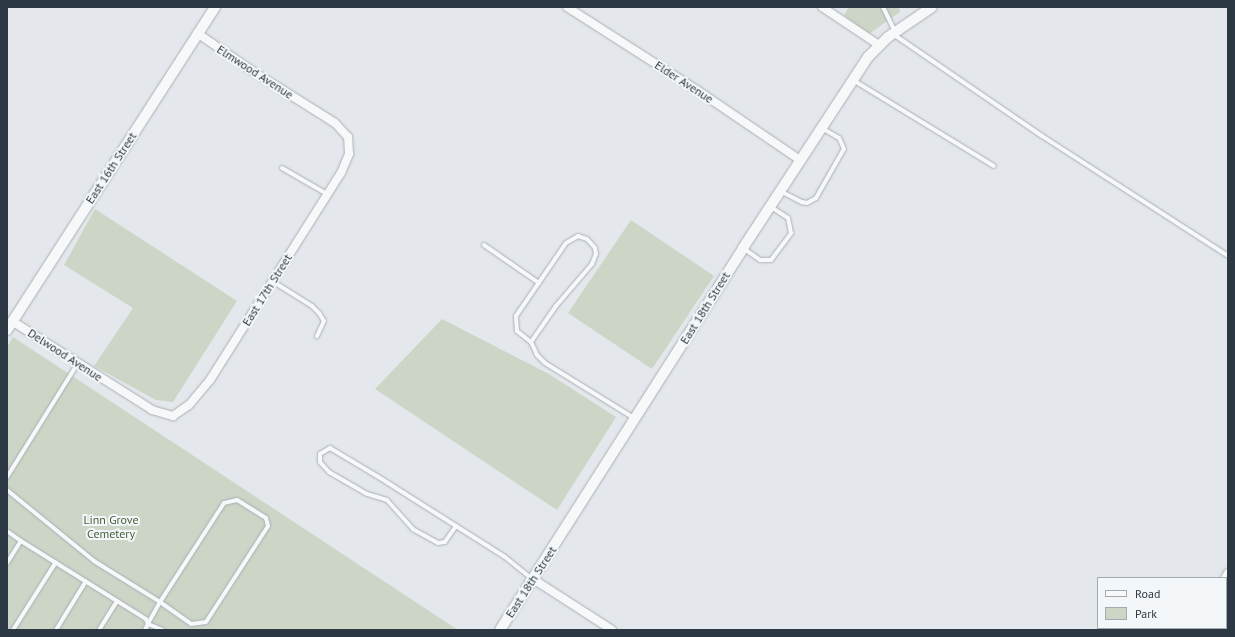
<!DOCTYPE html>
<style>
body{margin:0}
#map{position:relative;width:1235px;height:637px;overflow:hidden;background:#e4e8ec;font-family:"PT Sans",sans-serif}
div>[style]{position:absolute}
.green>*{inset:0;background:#ccd5c6}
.roads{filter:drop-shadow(0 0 1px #a9b0b6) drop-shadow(0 0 1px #a9b0b6)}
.service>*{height:4px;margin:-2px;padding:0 2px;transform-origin:2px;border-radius:2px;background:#f7f8fa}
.minor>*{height:8px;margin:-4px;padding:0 4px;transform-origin:4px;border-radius:4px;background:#f7f8fa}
.tertiary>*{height:10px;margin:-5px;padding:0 5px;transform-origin:5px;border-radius:5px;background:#f7f8fa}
span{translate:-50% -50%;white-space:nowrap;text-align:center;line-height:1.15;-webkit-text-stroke:4px #f4f7f9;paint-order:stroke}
.street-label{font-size:12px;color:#2c3843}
.park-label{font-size:12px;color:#455f3a}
.frame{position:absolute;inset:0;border:8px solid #2c3843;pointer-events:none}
.legend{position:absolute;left:1097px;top:577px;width:130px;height:52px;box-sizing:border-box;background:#f4f7f9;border:1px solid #a4abb0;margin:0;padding:5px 7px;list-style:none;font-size:12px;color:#2c3843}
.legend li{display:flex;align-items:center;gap:8px;height:20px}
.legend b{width:20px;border:1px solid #a4abb0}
</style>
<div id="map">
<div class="green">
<i style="clip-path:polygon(849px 7px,899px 7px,900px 12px,869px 34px,844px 15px)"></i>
<i style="clip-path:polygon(95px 209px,237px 301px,173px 402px,156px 400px,94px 366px,133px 308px,64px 265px)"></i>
<i style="clip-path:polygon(631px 220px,714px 276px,652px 369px,568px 313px)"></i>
<i style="clip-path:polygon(442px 319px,549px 374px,616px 417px,557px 510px,375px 389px)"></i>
<i style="clip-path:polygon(13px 337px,458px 630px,7px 630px,7px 347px)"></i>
</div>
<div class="roads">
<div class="service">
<i style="left:883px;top:7px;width:28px;rotate:64deg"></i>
<i style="left:893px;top:34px;width:181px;rotate:34.4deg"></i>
<i style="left:1042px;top:136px;width:221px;rotate:32.8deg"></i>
<i style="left:853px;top:80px;width:165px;rotate:31.4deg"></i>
<i style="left:282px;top:168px;width:52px;rotate:30deg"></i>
<i style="left:780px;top:191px;width:25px;rotate:27deg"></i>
<i style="left:802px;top:202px;width:5px;rotate:11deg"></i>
<i style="left:807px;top:203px;width:10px;rotate:-29deg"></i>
<i style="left:816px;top:198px;width:56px;rotate:-60.3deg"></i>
<i style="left:844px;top:149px;width:12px;rotate:-114deg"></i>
<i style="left:839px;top:138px;width:20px;rotate:-150deg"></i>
<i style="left:484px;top:245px;width:67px;rotate:34.6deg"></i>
<i style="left:743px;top:248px;width:21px;rotate:35deg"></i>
<i style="left:760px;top:260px;width:11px"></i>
<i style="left:771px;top:260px;width:34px;rotate:-53deg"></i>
<i style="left:791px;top:233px;width:15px;rotate:-101deg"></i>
<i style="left:788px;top:218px;width:20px;rotate:-147deg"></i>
<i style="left:272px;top:281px;width:47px;rotate:32deg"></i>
<i style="left:312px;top:306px;width:10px;rotate:45deg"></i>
<i style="left:319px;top:313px;width:9px;rotate:58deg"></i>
<i style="left:324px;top:321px;width:17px;rotate:115deg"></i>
<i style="left:531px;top:342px;width:18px;rotate:-142deg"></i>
<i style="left:517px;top:331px;width:15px;rotate:-94deg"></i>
<i style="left:516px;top:316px;width:88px;rotate:-55.6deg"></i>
<i style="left:566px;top:243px;width:14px;rotate:-30deg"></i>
<i style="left:578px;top:236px;width:9px;rotate:18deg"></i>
<i style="left:587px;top:239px;width:12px;rotate:48deg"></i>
<i style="left:595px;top:248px;width:6px;rotate:81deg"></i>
<i style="left:596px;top:254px;width:11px;rotate:112deg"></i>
<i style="left:592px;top:264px;width:55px;rotate:130.6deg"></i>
<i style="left:556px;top:306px;width:44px;rotate:124.8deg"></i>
<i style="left:531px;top:342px;width:14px;rotate:65deg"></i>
<i style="left:537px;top:355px;width:11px;rotate:45deg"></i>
<i style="left:545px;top:363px;width:105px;rotate:31.7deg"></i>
<i style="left:7px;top:477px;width:134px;rotate:-58.1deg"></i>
<i style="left:7px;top:490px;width:112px;rotate:39.2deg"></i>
<i style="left:94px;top:561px;width:78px;rotate:31.8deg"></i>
<i style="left:160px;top:602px;width:38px;rotate:35deg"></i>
<i style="left:191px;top:624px;width:15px;rotate:-8deg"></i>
<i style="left:206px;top:622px;width:114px;rotate:-57.1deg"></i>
<i style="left:268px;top:526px;width:8px;rotate:-104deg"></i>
<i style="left:266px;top:518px;width:34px;rotate:-148deg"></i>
<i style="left:237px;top:500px;width:13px;rotate:167deg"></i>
<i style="left:224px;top:503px;width:118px;rotate:122.9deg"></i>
<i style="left:160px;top:602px;width:25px;rotate:119deg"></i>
<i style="left:148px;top:624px;width:16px;rotate:22deg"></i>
<i style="left:456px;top:526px;width:19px;rotate:125deg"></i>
<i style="left:445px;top:542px;width:7px;rotate:172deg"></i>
<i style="left:438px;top:543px;width:29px;rotate:-151deg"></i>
<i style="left:413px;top:529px;width:39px;rotate:-132deg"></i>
<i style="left:387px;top:500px;width:21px;rotate:-163deg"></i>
<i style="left:367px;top:494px;width:44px;rotate:-149.9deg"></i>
<i style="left:329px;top:472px;width:13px;rotate:-132deg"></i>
<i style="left:320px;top:462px;width:8px;rotate:-90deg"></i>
<i style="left:320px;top:454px;width:12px;rotate:-31deg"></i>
<i style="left:330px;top:448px;width:55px;rotate:30.8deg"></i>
<i style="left:377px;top:476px;width:93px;rotate:32.3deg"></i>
<i style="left:456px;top:526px;width:58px;rotate:32.3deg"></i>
<i style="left:505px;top:557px;width:35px;rotate:39deg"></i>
<i style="left:7px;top:531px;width:17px;rotate:36deg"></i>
<i style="left:7px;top:563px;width:26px;rotate:-58deg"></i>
<i style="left:21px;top:541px;width:147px;rotate:32deg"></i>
<i style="left:146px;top:619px;width:5px;rotate:68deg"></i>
<i style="left:148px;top:624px;width:7px;rotate:117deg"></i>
<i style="left:13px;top:630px;width:80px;rotate:-57.7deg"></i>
<i style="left:56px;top:630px;width:57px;rotate:-58.5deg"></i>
<i style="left:99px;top:630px;width:34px;rotate:-58deg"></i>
</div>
<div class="minor">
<i style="left:567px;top:7px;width:154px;rotate:32.6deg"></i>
<i style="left:697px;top:90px;width:125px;rotate:34.2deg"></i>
<i style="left:822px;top:7px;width:69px;rotate:33.7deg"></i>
<i style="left:12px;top:321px;width:166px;rotate:32.4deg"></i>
<i style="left:152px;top:410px;width:22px;rotate:16deg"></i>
<i style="left:173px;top:416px;width:19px;rotate:-35deg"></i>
<i style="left:189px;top:405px;width:33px;rotate:-50deg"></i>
<i style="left:210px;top:380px;width:245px;rotate:-57.7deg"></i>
<i style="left:341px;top:173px;width:21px;rotate:-67deg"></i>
<i style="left:349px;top:154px;width:17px;rotate:-93deg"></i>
<i style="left:348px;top:137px;width:19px;rotate:-133deg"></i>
<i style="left:335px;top:123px;width:96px;rotate:-147.8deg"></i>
<i style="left:254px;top:72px;width:69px;rotate:-145.6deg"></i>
<i style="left:1225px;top:578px;width:6px;rotate:-59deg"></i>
<i style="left:533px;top:579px;width:94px;rotate:32.8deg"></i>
<i style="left:1191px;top:630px;width:3px;rotate:-45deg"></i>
</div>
<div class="tertiary">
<i style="left:7px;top:330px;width:384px;rotate:-57.2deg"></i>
<i style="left:500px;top:630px;width:453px;rotate:-57.5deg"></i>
<i style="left:743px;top:248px;width:228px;rotate:-56.8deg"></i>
<i style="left:868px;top:57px;width:28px;rotate:-45deg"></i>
<i style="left:888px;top:37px;width:53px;rotate:-34.3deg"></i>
</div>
</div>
<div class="street-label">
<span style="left:255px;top:72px;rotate:33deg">Elmwood Avenue</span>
<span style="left:684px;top:82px;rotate:33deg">Elder Avenue</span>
<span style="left:111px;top:168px;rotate:-57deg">East 16th Street</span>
<span style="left:267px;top:290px;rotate:-58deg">East 17th Street</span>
<span style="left:705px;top:308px;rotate:-58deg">East 18th Street</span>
<span style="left:65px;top:355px;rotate:33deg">Delwood Avenue</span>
<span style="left:531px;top:582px;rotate:-57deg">East 18th Street</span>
</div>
<div class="park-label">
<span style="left:111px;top:527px">Linn Grove<br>Cemetery</span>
</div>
<div class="frame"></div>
<ul class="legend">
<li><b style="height:5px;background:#f7f8fa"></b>Road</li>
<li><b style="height:11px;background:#ccd5c6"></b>Park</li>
</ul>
</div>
